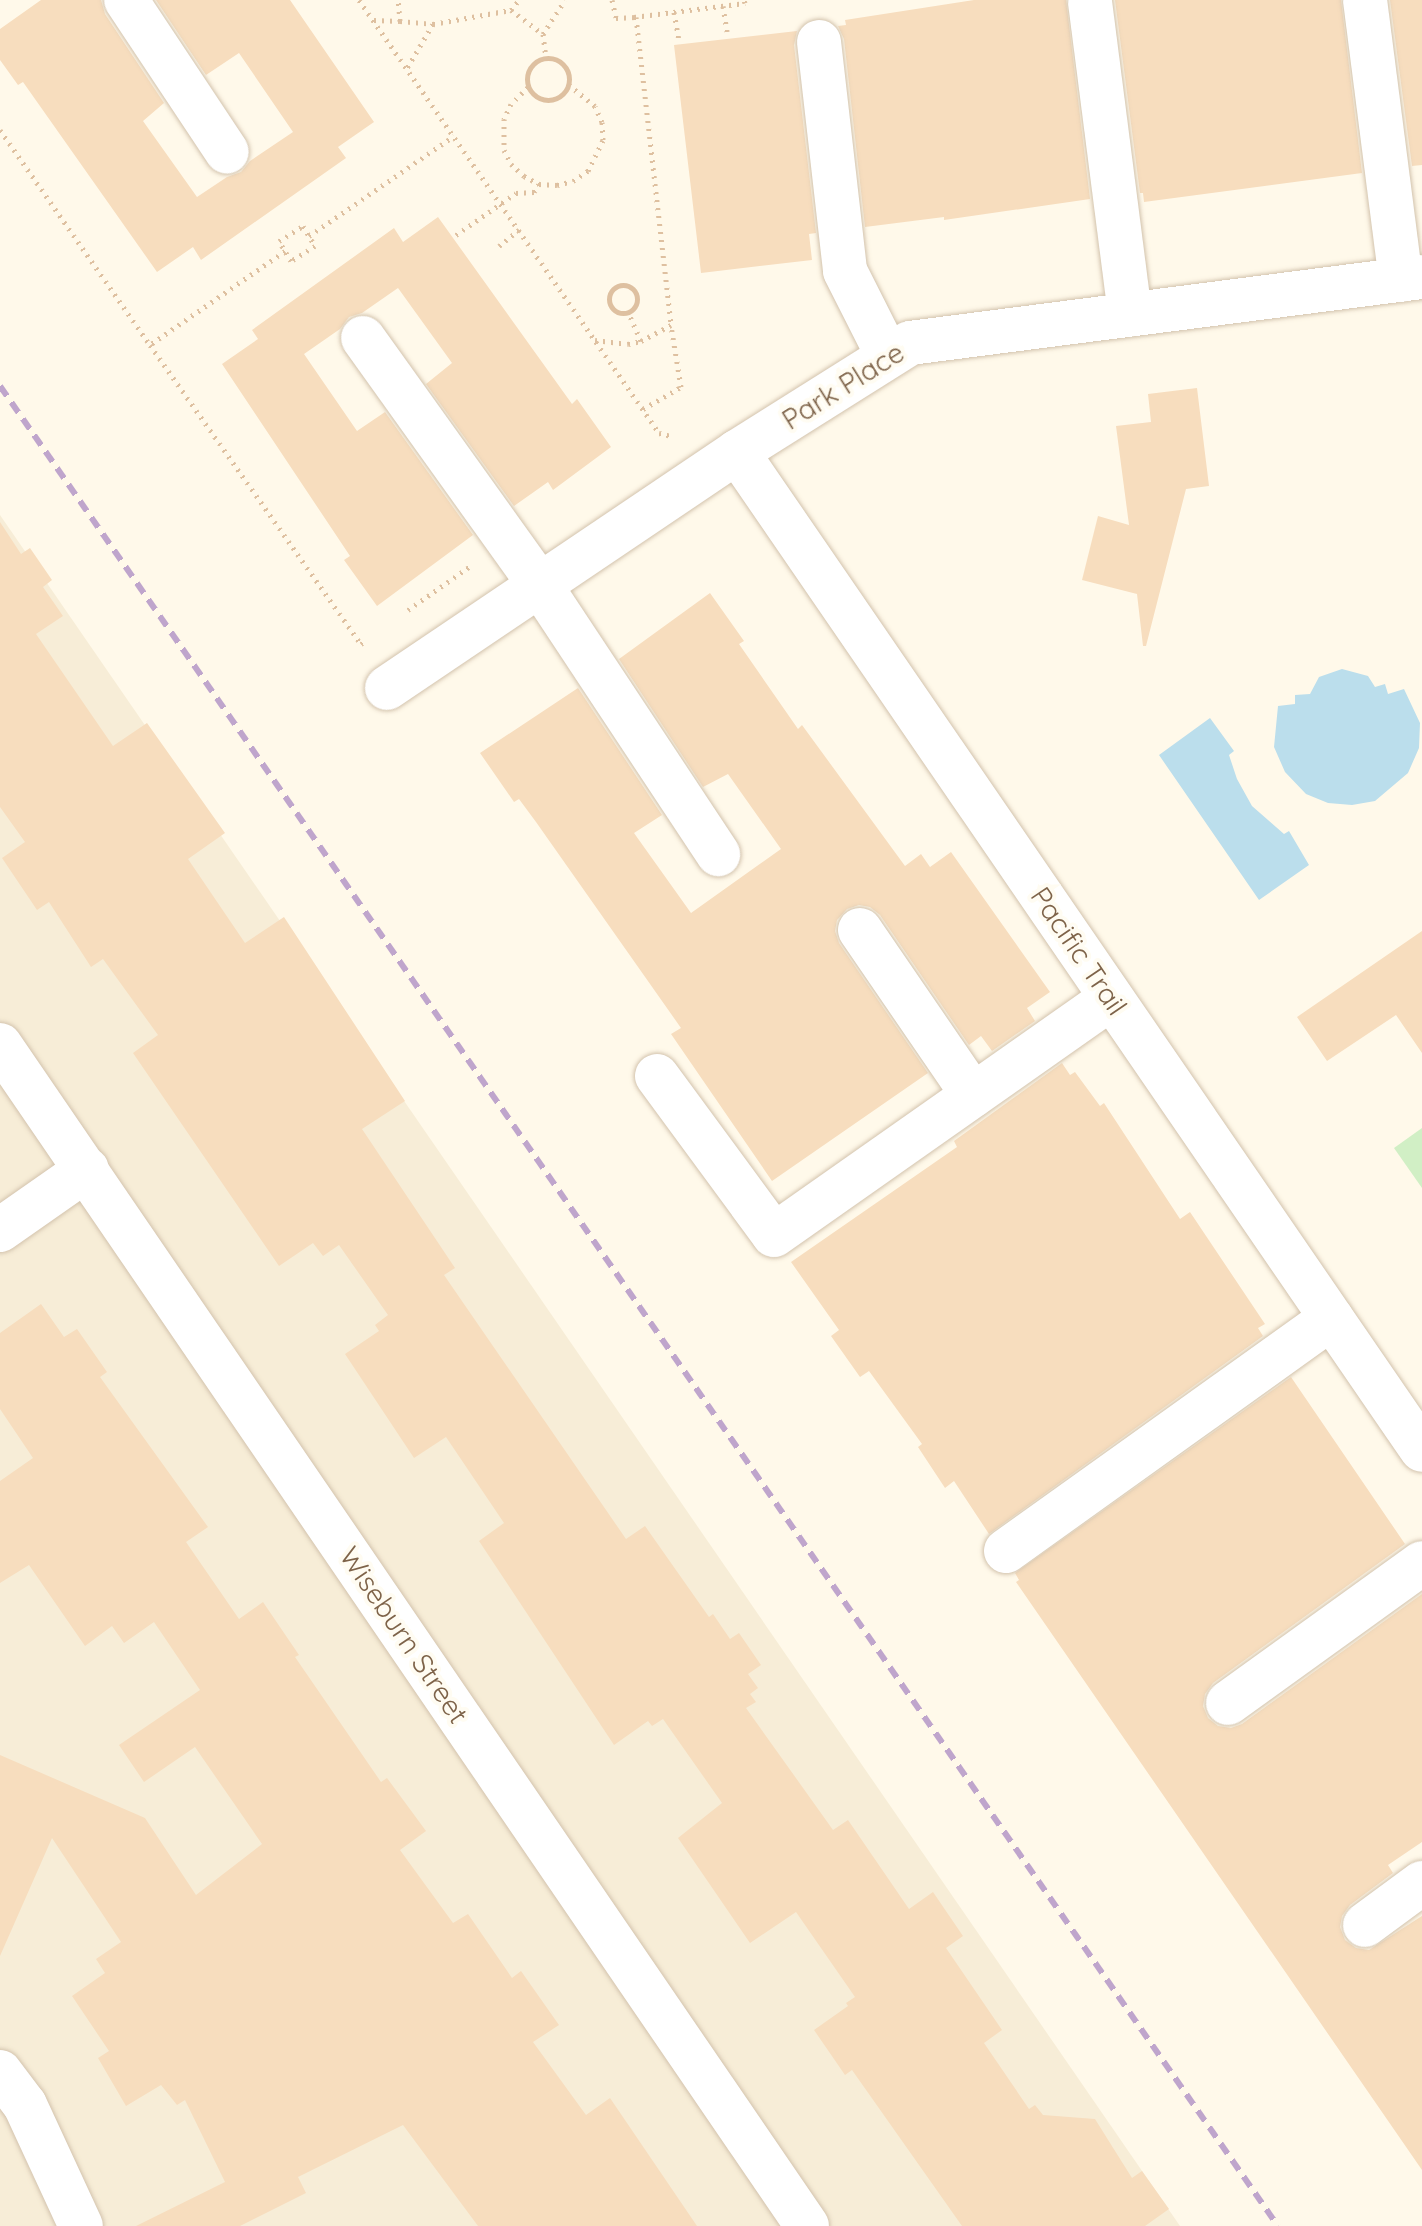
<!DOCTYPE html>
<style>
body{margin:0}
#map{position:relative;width:1422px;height:2226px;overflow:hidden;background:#fff9ea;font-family:Quicksand,sans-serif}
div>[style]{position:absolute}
.residential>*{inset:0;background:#f7edd7}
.green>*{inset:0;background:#d1efc5}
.water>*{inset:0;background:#bbdeec}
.building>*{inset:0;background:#f7ddbe}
.path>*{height:5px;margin-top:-2.5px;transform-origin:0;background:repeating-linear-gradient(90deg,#dec0a0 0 2px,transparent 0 8px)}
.path>.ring{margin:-2.5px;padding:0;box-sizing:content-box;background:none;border:5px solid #dec0a0;border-radius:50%}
.roads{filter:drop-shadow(0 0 2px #d3c3ad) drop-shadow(0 0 2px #d3c3ad)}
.minor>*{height:44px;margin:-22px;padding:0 22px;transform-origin:22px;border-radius:22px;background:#fff}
.rail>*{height:6px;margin-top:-3px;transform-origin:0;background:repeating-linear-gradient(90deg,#bfa5cc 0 12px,transparent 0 20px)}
span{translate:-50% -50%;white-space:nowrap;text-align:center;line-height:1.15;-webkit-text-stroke:8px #fffcf2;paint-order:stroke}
.street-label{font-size:28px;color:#7e6349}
</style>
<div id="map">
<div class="residential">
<i style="clip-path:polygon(0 515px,1180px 2226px,0 2226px)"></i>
</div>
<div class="green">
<i style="clip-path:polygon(1422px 1128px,1422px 1188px,1394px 1148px)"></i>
</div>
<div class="water">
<i style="clip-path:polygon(1342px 669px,1368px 676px,1375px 687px,1385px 684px,1388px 694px,1404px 689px,1420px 723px,1419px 748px,1408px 773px,1375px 801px,1352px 805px,1328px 803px,1306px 794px,1285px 772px,1274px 747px,1278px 706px,1295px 704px,1295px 695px,1310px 694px,1319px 677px)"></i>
<i style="clip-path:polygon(1210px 718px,1234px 751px,1229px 755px,1237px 779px,1252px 806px,1284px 834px,1289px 831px,1309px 865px,1259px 900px,1159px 755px)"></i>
</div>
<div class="building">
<i style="clip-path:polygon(41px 0,101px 0,105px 14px,164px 103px,143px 121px,197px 197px,227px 177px,241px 172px,250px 161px,293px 132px,239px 53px,206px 75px,156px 0,290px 0,374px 122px,338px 147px,346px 158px,201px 260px,193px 247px,157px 272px,23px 82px,18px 85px,0 60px,0 29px)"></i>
<i style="clip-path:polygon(974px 0,1066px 0,1090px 199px,944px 220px,944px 217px,865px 227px,844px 39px,838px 26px,846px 25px,845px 20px)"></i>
<i style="clip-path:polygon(1115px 0,1341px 0,1362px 173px,1144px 202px,1143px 193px,1140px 193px)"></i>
<i style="clip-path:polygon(1390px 0,1422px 0,1422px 165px,1412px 166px)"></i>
<i style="clip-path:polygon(797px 31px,794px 45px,816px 233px,809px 234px,812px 260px,701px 273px,674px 45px)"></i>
<i style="clip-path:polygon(438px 217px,572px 404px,577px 399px,611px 447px,553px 490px,548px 482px,514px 506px,426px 384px,452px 363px,398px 288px,362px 313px,349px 317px,340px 329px,304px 354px,357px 431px,385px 412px,473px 535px,377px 606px,344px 560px,350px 556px,222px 364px,258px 339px,252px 330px,394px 228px,403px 242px)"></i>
<i style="clip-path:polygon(1197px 388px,1209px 486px,1186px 489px,1146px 646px,1143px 646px,1137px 594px,1082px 580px,1098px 516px,1129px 525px,1116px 426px,1151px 422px,1148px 394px)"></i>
<i style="clip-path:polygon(0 522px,21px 554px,30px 548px,52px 580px,43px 587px,63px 616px,36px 634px,113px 746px,147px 723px,225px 833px,188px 859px,245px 943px,284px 917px,405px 1101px,362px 1129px,455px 1268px,444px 1275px,626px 1539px,645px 1526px,709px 1617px,713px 1614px,730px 1639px,739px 1633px,761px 1665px,748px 1674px,758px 1688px,750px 1694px,756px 1702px,746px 1708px,833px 1830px,848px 1820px,909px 1909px,933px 1892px,963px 1936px,946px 1948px,1002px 2030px,984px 2043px,1029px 2109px,1035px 2105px,1043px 2115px,1095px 2119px,1132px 2178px,1142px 2171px,1169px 2209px,1145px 2226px,962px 2226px,852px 2070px,845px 2075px,814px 2030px,848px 2006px,846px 2003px,855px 1997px,796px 1912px,750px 1943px,678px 1838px,722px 1803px,663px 1719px,652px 1726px,648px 1721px,614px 1745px,479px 1541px,504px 1523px,446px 1437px,414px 1458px,345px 1354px,379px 1331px,375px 1325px,388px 1315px,339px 1245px,323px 1256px,313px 1243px,279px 1266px,133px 1053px,158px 1035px,103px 959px,91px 967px,49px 902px,37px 910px,2px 858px,25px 842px,0 807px)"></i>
<i style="clip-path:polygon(710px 593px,744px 641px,739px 644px,798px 729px,802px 725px,905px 866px,921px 854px,930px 867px,951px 852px,1050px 992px,1027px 1008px,1035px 1021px,992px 1051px,981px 1036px,969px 1045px,880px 915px,870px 907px,859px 905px,847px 909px,837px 920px,835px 931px,839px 943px,928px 1073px,772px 1181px,671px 1034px,681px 1028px,536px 822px,519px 799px,514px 802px,480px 753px,578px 688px,662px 815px,634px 833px,691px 913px,781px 849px,728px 774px,703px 787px,619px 659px)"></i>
<i style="clip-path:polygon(1422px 931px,1422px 1053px,1396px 1015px,1327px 1061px,1297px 1017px)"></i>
<i style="clip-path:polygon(1062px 1063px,1070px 1075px,1075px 1072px,1100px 1106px,1104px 1103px,1180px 1219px,1190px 1212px,1265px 1324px,1258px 1328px,1263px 1336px,989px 1534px,954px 1481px,945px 1488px,918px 1447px,922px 1444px,869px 1371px,860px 1377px,831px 1336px,839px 1330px,791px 1262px,957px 1147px,954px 1141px)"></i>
<i style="clip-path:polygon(41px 1304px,64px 1337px,77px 1329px,107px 1372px,100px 1377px,208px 1527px,186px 1542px,239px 1619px,263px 1602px,299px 1655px,295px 1657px,381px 1782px,387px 1778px,426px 1831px,400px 1850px,453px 1923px,468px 1914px,512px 1978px,521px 1971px,559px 2025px,533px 2042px,586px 2115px,610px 2098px,697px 2226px,478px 2226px,403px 2125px,298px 2177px,306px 2193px,240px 2226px,136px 2226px,225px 2182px,185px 2100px,177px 2105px,161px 2085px,126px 2106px,98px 2058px,109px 2051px,72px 1996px,105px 1973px,96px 1959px,121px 1942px,52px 1838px,0 1956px,0 1755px,145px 1818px,196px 1895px,262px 1844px,195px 1747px,144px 1782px,119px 1745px,200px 1690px,154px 1622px,124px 1643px,112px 1626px,85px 1646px,29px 1565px,0 1583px,0 1481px,33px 1458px,0 1409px,0 1333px)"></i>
<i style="clip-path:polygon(1291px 1377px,1405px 1544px,1213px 1683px,1205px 1694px,1203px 1706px,1208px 1718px,1218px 1726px,1231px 1728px,1242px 1724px,1422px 1594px,1422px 1842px,1388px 1865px,1393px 1873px,1350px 1905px,1342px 1916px,1340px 1927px,1345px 1940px,1356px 1948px,1369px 1950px,1422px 1916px,1422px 2170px,1016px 1582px,1019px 1580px,1015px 1573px)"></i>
</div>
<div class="path">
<i style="left:359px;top:0;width:527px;rotate:55.28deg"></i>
<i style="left:659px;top:433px;width:12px;rotate:14deg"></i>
<i style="left:612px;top:0;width:18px;rotate:77deg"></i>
<i style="left:616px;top:18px;width:20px;rotate:-3deg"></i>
<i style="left:636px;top:17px;width:310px;rotate:83.5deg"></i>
<i style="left:671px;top:325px;width:34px;rotate:152deg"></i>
<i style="left:723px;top:6px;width:26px;rotate:81deg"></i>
<i style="left:511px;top:10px;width:40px;rotate:37deg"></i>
<i style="left:543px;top:34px;width:40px;rotate:-57.1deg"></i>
<i style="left:674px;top:12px;width:29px;rotate:80deg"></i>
<i style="left:634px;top:17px;width:112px;rotate:-7.2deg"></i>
<i style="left:745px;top:3px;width:3px;rotate:-108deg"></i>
<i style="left:374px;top:20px;width:26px;rotate:2deg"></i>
<i style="left:400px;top:21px;width:21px;rotate:-95deg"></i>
<i style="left:400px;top:21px;width:33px;rotate:5deg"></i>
<i style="left:433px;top:24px;width:51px;rotate:120.6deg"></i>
<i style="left:433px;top:24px;width:79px;rotate:-10.2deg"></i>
<i style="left:511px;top:10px;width:13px;rotate:-51deg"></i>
<i style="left:543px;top:34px;width:23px;rotate:83deg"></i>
<i class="ring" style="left:527px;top:58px;width:37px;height:37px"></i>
<i style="left:528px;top:87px;width:24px;rotate:135deg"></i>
<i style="left:511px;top:104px;width:17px;rotate:115deg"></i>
<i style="left:504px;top:119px;width:31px;rotate:90deg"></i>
<i style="left:504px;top:150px;width:16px;rotate:63deg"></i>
<i style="left:511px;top:164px;width:18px;rotate:43deg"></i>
<i style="left:524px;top:176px;width:17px;rotate:28deg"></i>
<i style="left:539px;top:184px;width:18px;rotate:3deg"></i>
<i style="left:557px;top:185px;width:16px;rotate:-14deg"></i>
<i style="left:573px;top:181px;width:18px;rotate:-34deg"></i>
<i style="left:588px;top:171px;width:34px;rotate:-64deg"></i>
<i style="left:603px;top:140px;width:18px;rotate:-93deg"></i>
<i style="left:602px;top:122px;width:17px;rotate:-114deg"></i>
<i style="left:595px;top:106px;width:35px;rotate:-141deg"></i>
<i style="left:0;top:130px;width:262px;rotate:55.1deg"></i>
<i style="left:303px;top:226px;width:23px;rotate:59deg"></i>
<i style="left:315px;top:246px;width:28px;rotate:148deg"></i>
<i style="left:291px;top:261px;width:23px;rotate:-121deg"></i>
<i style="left:279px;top:241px;width:28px;rotate:-32deg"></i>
<i style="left:456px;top:235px;width:73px;rotate:-35deg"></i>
<i style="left:516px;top:193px;width:18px;rotate:-3deg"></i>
<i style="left:534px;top:192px;width:9px;rotate:-58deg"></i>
<i style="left:309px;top:236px;width:176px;rotate:-34.6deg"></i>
<i style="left:499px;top:246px;width:26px;rotate:-39deg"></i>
<i style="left:285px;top:251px;width:165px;rotate:145.2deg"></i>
<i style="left:150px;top:345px;width:366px;rotate:54.8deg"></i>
<i style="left:361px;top:644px;width:4px;rotate:-34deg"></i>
<i class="ring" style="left:609px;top:285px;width:23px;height:23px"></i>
<i style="left:595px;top:340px;width:33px;rotate:7deg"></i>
<i style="left:628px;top:344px;width:13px;rotate:-13deg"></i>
<i style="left:641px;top:341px;width:32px;rotate:-114deg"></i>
<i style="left:643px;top:409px;width:44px;rotate:-30.1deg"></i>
<i style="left:681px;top:387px;width:63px;rotate:-99.2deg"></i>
<i style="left:408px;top:610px;width:75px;rotate:-35.2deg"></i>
</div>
<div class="roads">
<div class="minor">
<i style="left:126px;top:0;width:182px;rotate:56.4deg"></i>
<i style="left:1365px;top:0;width:282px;rotate:82.7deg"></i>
<i style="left:1090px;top:2px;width:315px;rotate:82.7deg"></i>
<i style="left:819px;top:42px;width:230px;rotate:83.5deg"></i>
<i style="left:845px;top:271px;width:95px;rotate:63.2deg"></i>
<i style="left:363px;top:338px;width:304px;rotate:54.4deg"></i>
<i style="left:540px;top:585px;width:323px;rotate:56.5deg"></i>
<i style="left:737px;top:452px;width:1210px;rotate:55.54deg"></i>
<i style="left:387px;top:688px;width:422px;rotate:-34deg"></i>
<i style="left:737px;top:452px;width:204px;rotate:-32.2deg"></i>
<i style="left:910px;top:343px;width:516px;rotate:-7.35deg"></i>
<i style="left:860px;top:930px;width:200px;rotate:55.6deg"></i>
<i style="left:0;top:1045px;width:1430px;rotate:55.65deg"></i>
<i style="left:657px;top:1076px;width:197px;rotate:53.7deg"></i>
<i style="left:774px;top:1235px;width:412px;rotate:-35.1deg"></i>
<i style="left:0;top:1230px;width:106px;rotate:-35deg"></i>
<i style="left:1006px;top:1551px;width:400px;rotate:-35.6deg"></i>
<i style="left:1228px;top:1703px;width:239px;rotate:-35.8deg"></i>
<i style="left:1365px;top:1925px;width:71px;rotate:-36.4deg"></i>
<i style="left:0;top:2072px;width:41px;rotate:52.9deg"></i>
<i style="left:25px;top:2105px;width:133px;rotate:65.2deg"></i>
</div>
</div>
<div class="rail">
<i style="left:0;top:386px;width:2240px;rotate:55.22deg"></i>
</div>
<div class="street-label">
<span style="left:843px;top:386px;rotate:-32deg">Park Place</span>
<span style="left:1079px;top:951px;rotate:56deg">Pacific Trail</span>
<span style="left:404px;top:1635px;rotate:56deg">Wiseburn Street</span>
</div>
</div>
